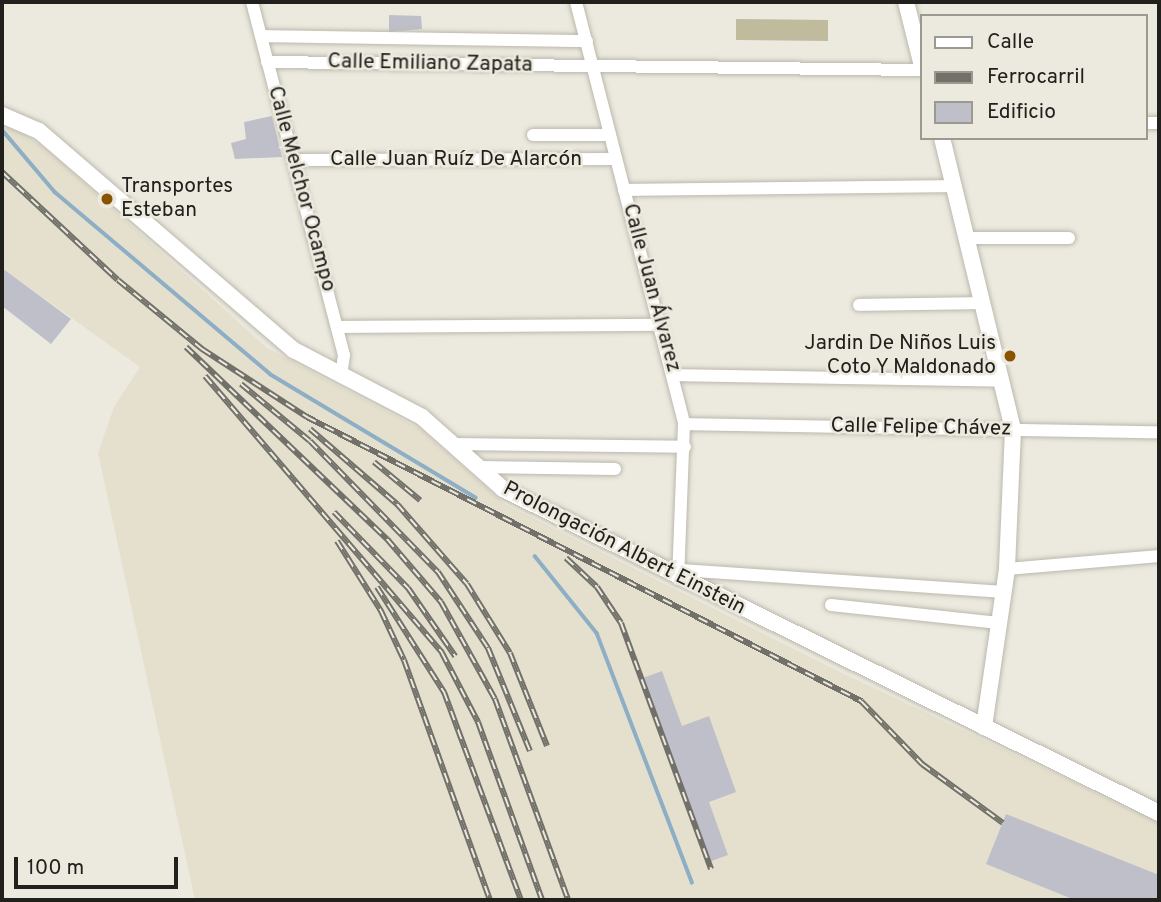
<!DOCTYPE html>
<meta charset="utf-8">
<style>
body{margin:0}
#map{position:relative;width:1161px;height:902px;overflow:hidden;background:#ece9de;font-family:Overpass,sans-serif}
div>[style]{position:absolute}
.built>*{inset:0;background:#e5e0cd}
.green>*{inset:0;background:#c1bb9e}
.stream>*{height:3.5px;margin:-1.75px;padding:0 1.75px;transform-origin:1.75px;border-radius:1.75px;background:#8daec5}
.building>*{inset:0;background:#bfbfca}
.roads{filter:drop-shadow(0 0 2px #bbb8ad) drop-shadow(0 0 2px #bbb8ad)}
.minor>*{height:12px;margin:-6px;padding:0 6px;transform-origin:6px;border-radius:6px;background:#fff}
.major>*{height:16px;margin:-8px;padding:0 8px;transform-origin:8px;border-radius:8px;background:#fff}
.rail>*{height:6px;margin-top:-3px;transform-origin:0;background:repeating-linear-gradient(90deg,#ece9de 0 10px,#717069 0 20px);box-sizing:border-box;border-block:2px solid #717069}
.dots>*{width:19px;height:19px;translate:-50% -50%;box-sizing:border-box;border:4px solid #ece9de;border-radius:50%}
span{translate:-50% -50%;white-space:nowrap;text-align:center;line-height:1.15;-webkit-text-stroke:5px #ece9de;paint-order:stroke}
.street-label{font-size:21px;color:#21201c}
.poi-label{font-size:21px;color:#21201c}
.left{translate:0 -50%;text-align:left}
.right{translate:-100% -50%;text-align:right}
.frame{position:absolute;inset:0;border:4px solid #21201c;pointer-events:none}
.legend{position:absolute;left:920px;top:14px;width:228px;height:126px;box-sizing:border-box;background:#ece9de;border:2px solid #9b9990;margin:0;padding:9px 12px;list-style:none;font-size:21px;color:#21201c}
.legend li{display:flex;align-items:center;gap:14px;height:35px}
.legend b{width:35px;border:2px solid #9b9990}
.scale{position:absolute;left:14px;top:857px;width:164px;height:32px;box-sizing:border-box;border:4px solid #21201c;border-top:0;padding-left:9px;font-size:21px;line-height:24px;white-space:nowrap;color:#21201c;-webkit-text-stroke:5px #ece9de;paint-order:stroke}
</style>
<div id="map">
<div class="built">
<i style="clip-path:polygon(4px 127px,18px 130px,50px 152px,267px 348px,420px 429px,505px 504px,838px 671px,1159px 823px,1159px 900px,195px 900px,98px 453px,114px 407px,140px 367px,2px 268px)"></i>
</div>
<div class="green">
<i style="clip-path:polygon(736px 19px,828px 20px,828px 41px,736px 40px)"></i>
</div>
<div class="stream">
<i style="left:4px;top:132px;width:79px;rotate:49.6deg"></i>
<i style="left:55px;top:192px;width:282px;rotate:40.2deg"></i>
<i style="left:270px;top:374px;width:240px;rotate:31deg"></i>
<i style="left:535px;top:556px;width:99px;rotate:51.2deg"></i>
<i style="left:597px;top:633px;width:267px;rotate:69.1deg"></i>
</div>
<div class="building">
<i style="clip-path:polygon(389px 15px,421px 16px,422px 29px,389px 32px)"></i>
<i style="clip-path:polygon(272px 116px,282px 157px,235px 159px,231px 143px,246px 139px,244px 122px)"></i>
<i style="clip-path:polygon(2px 268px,71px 319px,51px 344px,2px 306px)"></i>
<i style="clip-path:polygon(662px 671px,682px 726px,709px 716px,736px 792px,709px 802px,728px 855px,706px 863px,640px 679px)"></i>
<i style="clip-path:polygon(1006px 814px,1159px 875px,1159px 900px,1075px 900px,986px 864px)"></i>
</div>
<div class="roads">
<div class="minor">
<i style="left:252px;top:2px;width:365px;rotate:75.4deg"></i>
<i style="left:344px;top:355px;width:22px;rotate:98deg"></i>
<i style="left:576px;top:2px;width:436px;rotate:75.6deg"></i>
<i style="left:684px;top:424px;width:155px;rotate:92.2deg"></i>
<i style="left:261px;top:36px;width:326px;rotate:0.9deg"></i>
<i style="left:267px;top:62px;width:654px;rotate:0.7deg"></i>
<i style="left:1145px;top:123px;width:14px"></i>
<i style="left:533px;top:135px;width:77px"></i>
<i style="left:296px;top:160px;width:320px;rotate:-0.2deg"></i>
<i style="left:624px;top:190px;width:329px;rotate:-0.7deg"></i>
<i style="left:967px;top:238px;width:102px"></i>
<i style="left:859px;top:305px;width:122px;rotate:-0.9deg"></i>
<i style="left:337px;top:327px;width:323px;rotate:-0.4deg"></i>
<i style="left:674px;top:375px;width:328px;rotate:1deg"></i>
<i style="left:684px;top:424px;width:475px;rotate:1deg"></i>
<i style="left:453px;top:444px;width:232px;rotate:0.7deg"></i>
<i style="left:478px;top:467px;width:137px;rotate:0.8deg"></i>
<i style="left:1007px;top:569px;width:153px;rotate:-4.9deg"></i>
<i style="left:681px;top:570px;width:324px;rotate:3.9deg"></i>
<i style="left:831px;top:605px;width:169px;rotate:6.1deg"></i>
</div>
<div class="major">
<i style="left:906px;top:2px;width:62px;rotate:76deg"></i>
<i style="left:2px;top:115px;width:40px;rotate:23.4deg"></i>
<i style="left:39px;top:131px;width:336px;rotate:40.7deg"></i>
<i style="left:294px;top:350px;width:144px;rotate:27.6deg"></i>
<i style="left:422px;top:417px;width:108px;rotate:41.6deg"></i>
<i style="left:503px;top:489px;width:732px;rotate:26.28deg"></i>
<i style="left:942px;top:138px;width:301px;rotate:76.3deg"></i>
<i style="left:1013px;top:430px;width:139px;rotate:92.5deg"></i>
<i style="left:1007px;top:569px;width:160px;rotate:98.3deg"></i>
</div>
</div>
<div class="rail">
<i style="left:2px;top:172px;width:158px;rotate:43deg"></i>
<i style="left:118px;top:280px;width:109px;rotate:39.4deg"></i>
<i style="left:202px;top:349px;width:125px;rotate:32.9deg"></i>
<i style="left:307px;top:417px;width:623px;rotate:27.14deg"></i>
<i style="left:861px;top:701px;width:88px;rotate:45.9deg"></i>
<i style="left:922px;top:764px;width:100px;rotate:36.1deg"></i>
<i style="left:186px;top:347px;width:278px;rotate:43.7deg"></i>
<i style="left:387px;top:539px;width:83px;rotate:49.4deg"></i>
<i style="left:441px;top:602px;width:111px;rotate:60.9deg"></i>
<i style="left:495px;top:699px;width:214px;rotate:70deg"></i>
<i style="left:205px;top:376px;width:365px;rotate:49.4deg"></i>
<i style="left:442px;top:653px;width:78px;rotate:62.4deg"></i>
<i style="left:478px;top:722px;width:189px;rotate:70.2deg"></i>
<i style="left:241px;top:384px;width:89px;rotate:39.6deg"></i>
<i style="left:310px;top:441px;width:183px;rotate:45.7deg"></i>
<i style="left:438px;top:572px;width:91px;rotate:56.7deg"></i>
<i style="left:488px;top:648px;width:111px;rotate:67.8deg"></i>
<i style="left:310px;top:429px;width:115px;rotate:40.8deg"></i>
<i style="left:397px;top:504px;width:106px;rotate:48.8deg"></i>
<i style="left:467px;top:584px;width:81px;rotate:58.1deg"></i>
<i style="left:510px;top:653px;width:100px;rotate:68.3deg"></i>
<i style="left:374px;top:462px;width:60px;rotate:39.6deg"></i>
<i style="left:334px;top:512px;width:106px;rotate:45.8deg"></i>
<i style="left:408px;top:588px;width:83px;rotate:55.3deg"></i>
<i style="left:337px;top:541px;width:83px;rotate:57.8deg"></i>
<i style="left:381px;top:611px;width:54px;rotate:64.9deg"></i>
<i style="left:404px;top:660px;width:255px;rotate:70.3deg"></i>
<i style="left:566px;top:558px;width:42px;rotate:43.1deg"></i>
<i style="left:597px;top:587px;width:43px;rotate:56.3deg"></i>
<i style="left:621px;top:623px;width:262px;rotate:69.9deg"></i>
<i style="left:377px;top:587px;width:125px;rotate:57.5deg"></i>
<i style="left:444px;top:692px;width:222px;rotate:69.7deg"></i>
</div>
<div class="dots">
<i style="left:107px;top:199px;background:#885400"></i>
<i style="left:1010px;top:356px;background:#885400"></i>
</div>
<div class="street-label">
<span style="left:430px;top:64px;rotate:1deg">Calle Emiliano Zapata</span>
<span style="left:456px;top:160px">Calle Juan Ruíz De Alarcón</span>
<span style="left:301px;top:189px;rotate:75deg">Calle Melchor Ocampo</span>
<span style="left:651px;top:288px;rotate:75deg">Calle Juan Álvarez</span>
<span style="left:921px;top:428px;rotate:1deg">Calle Felipe Chávez</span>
<span style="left:624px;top:549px;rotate:27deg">Prolongación Albert Einstein</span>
</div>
<div class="poi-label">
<span class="left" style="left:121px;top:199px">Transportes<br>Esteban</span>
<span class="right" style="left:996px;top:356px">Jardin De Niños Luis<br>Coto Y Maldonado</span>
</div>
<div class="frame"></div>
<ul class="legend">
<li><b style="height:9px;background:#fff"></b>Calle</li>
<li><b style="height:9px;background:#717069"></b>Ferrocarril</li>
<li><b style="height:19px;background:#bfbfca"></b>Edificio</li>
</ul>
<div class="scale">100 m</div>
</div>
